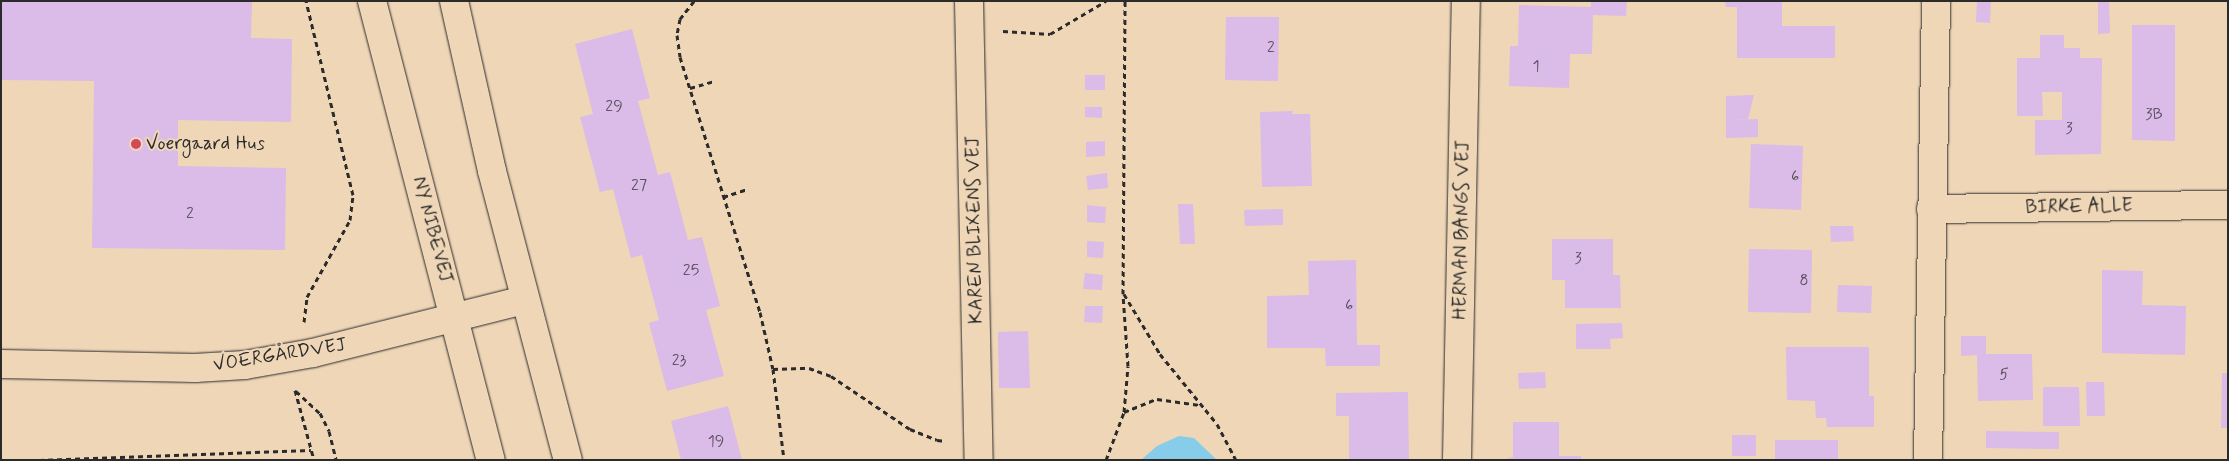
<!DOCTYPE html>
<meta charset="utf-8">
<style>
body{margin:0}
#map{position:relative;width:2229px;height:461px;overflow:hidden;background:#efd6b7;font-family:Mynerve,sans-serif}
div>[style]{position:absolute}
.water>*{inset:0;background:#87cce8}
.building>*{inset:0;background:#dbbbe7}
.path>*{height:3px;margin-top:-1.5px;transform-origin:0;background:repeating-linear-gradient(90deg,#2b2b2b 0 5px,transparent 0 9px)}
.roads{filter:drop-shadow(0 0 1px #2b2b2b) drop-shadow(0 0 1px #2b2b2b)}
.street>*{height:28px;margin:-14px;padding:0 14px;transform-origin:14px;border-radius:14px;background:#efd6b7}
.secondary>*{height:28px;margin:-14px;padding:0 14px;transform-origin:14px;border-radius:14px;background:#efd6b7}
.dots>*{width:14px;height:14px;translate:-50% -50%;box-sizing:border-box;border:2px solid #efd6b7;border-radius:50%}
span{translate:-50% -50%;white-space:nowrap;text-align:center;line-height:1.15;-webkit-text-stroke:4px #efd6b7;paint-order:stroke}
.number-label{font-size:16px;color:#574f5a}
.number-label span{-webkit-text-stroke-width:0}
.poi-label{font-size:19px;color:#2b2b2b}
.left{translate:0 -50%;text-align:left}
.street-label{font-size:19px;color:#2b2b2b}
.frame{position:absolute;inset:0;border:2px solid #2b2b2b;pointer-events:none}
</style>
<div id="map">
<div class="water">
<i style="clip-path:polygon(1179px 436px,1194px 438px,1217px 460px,1141px 460px,1157px 446px)"></i>
</div>
<div class="building">
<i style="clip-path:polygon(1px 1px,252px 1px,251px 38px,292px 39px,291px 122px,178px 120px,178px 166px,286px 168px,285px 250px,92px 248px,94px 81px,1px 80px)"></i>
<i style="clip-path:polygon(1591px 1px,1627px 1px,1626px 16px,1593px 15px,1592px 54px,1570px 54px,1569px 88px,1509px 86px,1510px 46px,1518px 46px,1519px 5px,1591px 7px)"></i>
<i style="clip-path:polygon(1725px 1px,1782px 1px,1782px 26px,1835px 26px,1835px 58px,1737px 58px,1737px 7px,1726px 7px)"></i>
<i style="clip-path:polygon(1977px 1px,1991px 1px,1990px 23px,1976px 22px)"></i>
<i style="clip-path:polygon(2098px 1px,2109px 1px,2110px 33px,2098px 34px)"></i>
<i style="clip-path:polygon(1226px 17px,1279px 17px,1278px 81px,1225px 80px)"></i>
<i style="clip-path:polygon(2132px 25px,2175px 25px,2175px 141px,2132px 140px)"></i>
<i style="clip-path:polygon(632px 29px,650px 98px,638px 101px,658px 175px,670px 172px,688px 240px,702px 237px,720px 306px,706px 310px,724px 376px,667px 391px,649px 323px,659px 320px,642px 255px,631px 258px,613px 189px,600px 192px,580px 117px,593px 114px,575px 44px)"></i>
<i style="clip-path:polygon(2040px 35px,2064px 35px,2064px 48px,2080px 48px,2080px 58px,2102px 58px,2101px 154px,2035px 155px,2035px 120px,2062px 120px,2062px 92px,2042px 92px,2043px 116px,2017px 116px,2017px 58px,2040px 58px)"></i>
<i style="clip-path:polygon(1085px 75px,1105px 75px,1105px 90px,1085px 90px)"></i>
<i style="clip-path:polygon(1754px 95px,1748px 119px,1731px 120px,1758px 119px,1758px 137px,1726px 138px,1726px 96px)"></i>
<i style="clip-path:polygon(1085px 107px,1102px 107px,1102px 118px,1085px 117px)"></i>
<i style="clip-path:polygon(1293px 111px,1292px 114px,1310px 114px,1312px 186px,1262px 187px,1260px 112px)"></i>
<i style="clip-path:polygon(1105px 141px,1105px 156px,1086px 157px,1086px 142px)"></i>
<i style="clip-path:polygon(1751px 144px,1803px 146px,1801px 210px,1749px 208px)"></i>
<i style="clip-path:polygon(1107px 173px,1108px 188px,1088px 190px,1086px 176px)"></i>
<i style="clip-path:polygon(1178px 204px,1193px 204px,1195px 244px,1180px 244px)"></i>
<i style="clip-path:polygon(1087px 205px,1106px 207px,1105px 223px,1087px 222px)"></i>
<i style="clip-path:polygon(1283px 209px,1283px 225px,1245px 226px,1244px 210px)"></i>
<i style="clip-path:polygon(1830px 226px,1853px 226px,1854px 241px,1831px 242px)"></i>
<i style="clip-path:polygon(1552px 239px,1613px 239px,1613px 275px,1620px 275px,1621px 308px,1565px 308px,1565px 280px,1552px 280px)"></i>
<i style="clip-path:polygon(1087px 241px,1104px 242px,1103px 258px,1087px 257px)"></i>
<i style="clip-path:polygon(1749px 249px,1812px 250px,1811px 313px,1748px 312px)"></i>
<i style="clip-path:polygon(1356px 260px,1357px 345px,1380px 345px,1380px 366px,1326px 366px,1325px 348px,1267px 348px,1267px 296px,1309px 295px,1308px 261px)"></i>
<i style="clip-path:polygon(2102px 270px,2143px 271px,2142px 305px,2186px 306px,2185px 355px,2102px 353px)"></i>
<i style="clip-path:polygon(1085px 273px,1103px 275px,1102px 290px,1083px 289px)"></i>
<i style="clip-path:polygon(1838px 285px,1872px 286px,1871px 313px,1837px 312px)"></i>
<i style="clip-path:polygon(1085px 306px,1103px 306px,1102px 323px,1084px 322px)"></i>
<i style="clip-path:polygon(1622px 323px,1623px 338px,1610px 339px,1611px 349px,1576px 349px,1576px 324px)"></i>
<i style="clip-path:polygon(1028px 331px,1030px 388px,999px 388px,998px 332px)"></i>
<i style="clip-path:polygon(1961px 336px,1986px 336px,1986px 354px,2032px 354px,2033px 400px,1978px 401px,1977px 355px,1961px 356px)"></i>
<i style="clip-path:polygon(1786px 347px,1869px 347px,1869px 396px,1874px 396px,1874px 427px,1827px 427px,1826px 418px,1816px 418px,1815px 401px,1787px 400px)"></i>
<i style="clip-path:polygon(1545px 372px,1546px 388px,1519px 389px,1518px 373px)"></i>
<i style="clip-path:polygon(2222px 373px,2228px 373px,2228px 428px,2221px 428px)"></i>
<i style="clip-path:polygon(2086px 382px,2104px 382px,2105px 416px,2087px 416px)"></i>
<i style="clip-path:polygon(2043px 387px,2079px 387px,2080px 426px,2043px 426px)"></i>
<i style="clip-path:polygon(1408px 392px,1409px 460px,1349px 460px,1349px 416px,1336px 416px,1336px 393px)"></i>
<i style="clip-path:polygon(728px 406px,742px 460px,681px 460px,671px 421px)"></i>
<i style="clip-path:polygon(1513px 422px,1559px 422px,1559px 456px,1581px 456px,1581px 460px,1502px 460px,1513px 457px)"></i>
<i style="clip-path:polygon(1986px 431px,2059px 432px,2059px 449px,1986px 448px)"></i>
<i style="clip-path:polygon(1732px 435px,1756px 435px,1756px 456px,1732px 456px)"></i>
<i style="clip-path:polygon(1775px 440px,1838px 440px,1838px 460px,1775px 460px)"></i>
</div>
<div class="path">
<i style="left:694px;top:1px;width:23px;rotate:128deg"></i>
<i style="left:680px;top:19px;width:16px;rotate:101deg"></i>
<i style="left:677px;top:35px;width:22px;rotate:82deg"></i>
<i style="left:680px;top:57px;width:267px;rotate:72.6deg"></i>
<i style="left:760px;top:312px;width:58px;rotate:77.2deg"></i>
<i style="left:773px;top:369px;width:92px;rotate:83.1deg"></i>
<i style="left:1003px;top:31px;width:47px;rotate:3.7deg"></i>
<i style="left:1050px;top:34px;width:65px;rotate:-30.5deg"></i>
<i style="left:690px;top:88px;width:25px;rotate:-16deg"></i>
<i style="left:723px;top:197px;width:25px;rotate:-18deg"></i>
<i style="left:1124px;top:294px;width:70px;rotate:59deg"></i>
<i style="left:1160px;top:354px;width:90px;rotate:50.8deg"></i>
<i style="left:1217px;top:424px;width:41px;rotate:62.2deg"></i>
<i style="left:304px;top:322px;width:25px;rotate:-83deg"></i>
<i style="left:307px;top:297px;width:88px;rotate:-60.8deg"></i>
<i style="left:350px;top:220px;width:25px;rotate:-83deg"></i>
<i style="left:353px;top:195px;width:200px;rotate:-103.6deg"></i>
<i style="left:773px;top:369px;width:36px;rotate:-2deg"></i>
<i style="left:809px;top:368px;width:23px;rotate:20deg"></i>
<i style="left:831px;top:376px;width:95px;rotate:33.9deg"></i>
<i style="left:910px;top:429px;width:29px;rotate:22deg"></i>
<i style="left:937px;top:440px;width:9px;rotate:6deg"></i>
<i style="left:295px;top:390px;width:73px;rotate:74.8deg"></i>
<i style="left:296px;top:391px;width:33px;rotate:43deg"></i>
<i style="left:320px;top:413px;width:20px;rotate:63deg"></i>
<i style="left:329px;top:431px;width:30px;rotate:76deg"></i>
<i style="left:1124px;top:412px;width:35px;rotate:-22deg"></i>
<i style="left:1157px;top:399px;width:43px;rotate:7.9deg"></i>
<i style="left:39px;top:460px;width:272px;rotate:-2.1deg"></i>
<i style="left:1106px;top:460px;width:51px;rotate:-69.4deg"></i>
<i style="left:1124px;top:412px;width:46px;rotate:-85deg"></i>
<i style="left:1128px;top:366px;width:72px;rotate:-94deg"></i>
<i style="left:1123px;top:294px;width:293px;rotate:-89.6deg"></i>
</div>
<div class="roads">
<div class="street">
<i style="left:969px;top:1px;width:459px;rotate:88.8deg"></i>
<i style="left:1931px;top:209px;width:297px;rotate:-0.8deg"></i>
<i style="left:1px;top:364px;width:194px;rotate:1.2deg"></i>
<i style="left:195px;top:368px;width:50px;rotate:-3.4deg"></i>
<i style="left:245px;top:365px;width:69px;rotate:-10deg"></i>
<i style="left:313px;top:353px;width:218px;rotate:-14.1deg"></i>
<i style="left:1457px;top:460px;width:459px;rotate:-88.9deg"></i>
<i style="left:1928px;top:460px;width:459px;rotate:-89deg"></i>
</div>
<div class="secondary">
<i style="left:372px;top:1px;width:474px;rotate:75.5deg"></i>
<i style="left:454px;top:1px;width:174px;rotate:77.4deg"></i>
<i style="left:492px;top:171px;width:299px;rotate:75.3deg"></i>
</div>
</div>
<div class="dots">
<i style="left:136px;top:144px;background:#d1495b"></i>
</div>
<div class="number-label">
<span style="left:1271px;top:48px">2</span>
<span style="left:1536px;top:67px">1</span>
<span style="left:614px;top:107px">29</span>
<span style="left:2154px;top:115px">3B</span>
<span style="left:2069px;top:129px">3</span>
<span style="left:1795px;top:177px">6</span>
<span style="left:639px;top:186px">27</span>
<span style="left:190px;top:214px">2</span>
<span style="left:1578px;top:259px">3</span>
<span style="left:691px;top:271px">25</span>
<span style="left:1804px;top:281px">8</span>
<span style="left:1349px;top:306px">6</span>
<span style="left:679px;top:361px">23</span>
<span style="left:2004px;top:375px">5</span>
<span style="left:716px;top:442px">19</span>
</div>
<div class="poi-label">
<span class="left" style="left:146px;top:144px">Voergaard Hus</span>
</div>
<div class="street-label">
<span style="left:2079px;top:207px;rotate:-1deg">BIRKE ALLE</span>
<span style="left:432px;top:230px;rotate:75deg">NY NIBEVEJ</span>
<span style="left:975px;top:230px;rotate:-91deg">KAREN BLIXENS VEJ</span>
<span style="left:1462px;top:230px;rotate:-89deg">HERMAN BANGS VEJ</span>
<span style="left:280px;top:355px;rotate:-9deg">VOERGÅRDVEJ</span>
</div>
<div class="frame"></div>
</div>
